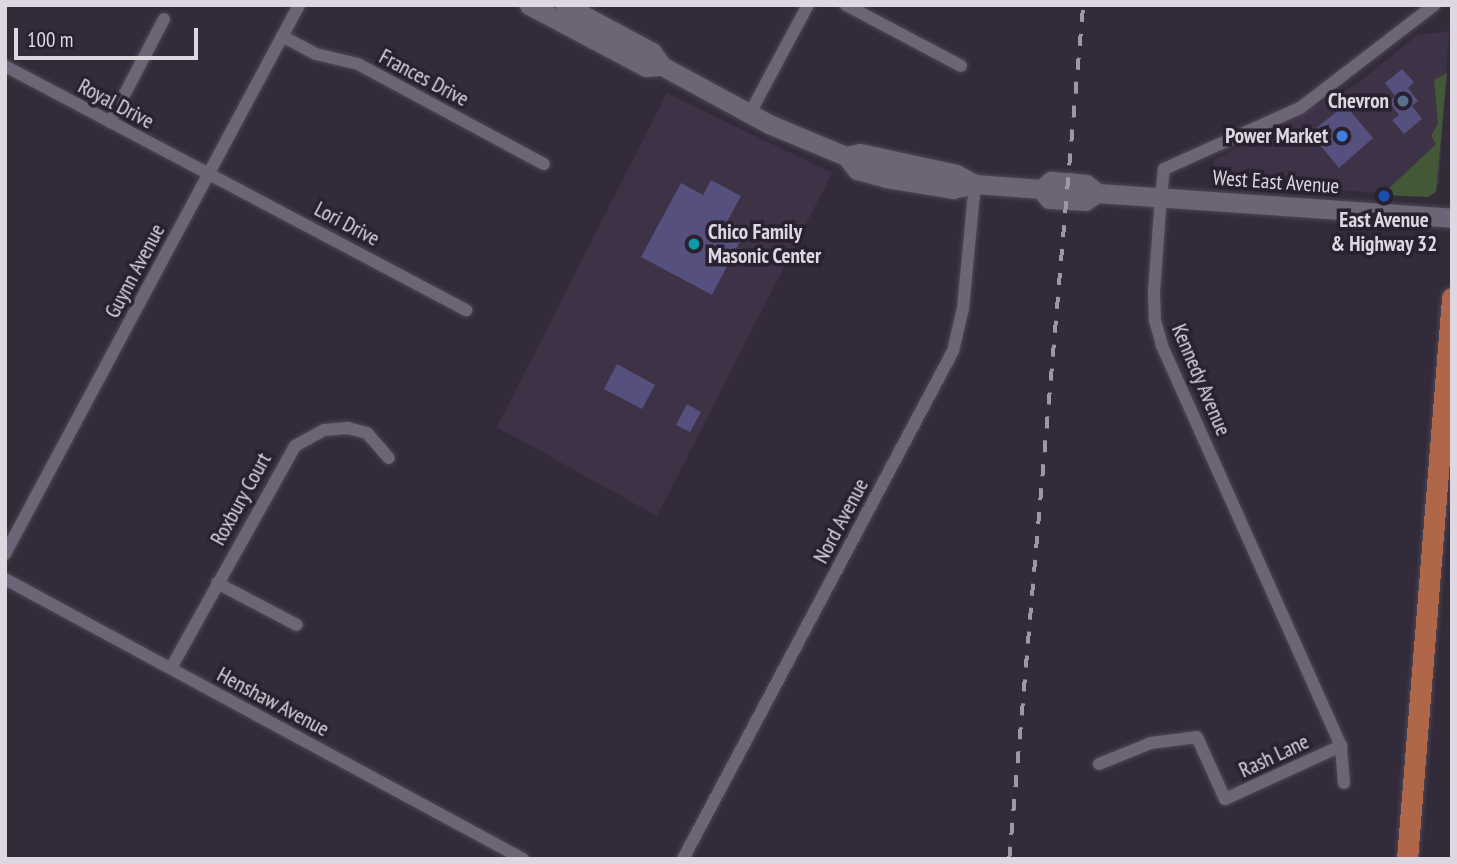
<!DOCTYPE html>
<style>
body{margin:0}
#map{position:relative;width:1457px;height:864px;overflow:hidden;background:#332b3a;font-family:"PT Sans Narrow",sans-serif}
div>[style]{position:absolute}
.built>*{inset:0;background:#3e3247}
.green>*{inset:0;background:#425837}
.building>*{inset:0;background:#56507f}
.roads{filter:drop-shadow(0 0 2px #4d4653) drop-shadow(0 0 2px #4d4653)}
.street>*{height:12px;margin:-6px;padding:0 6px;transform-origin:6px;border-radius:6px;background:#6d6475}
.secondary>*{height:19px;margin:-9.5px;padding:0 9.5px;transform-origin:9.5px;border-radius:9.5px;background:#6d6475}
.primary>*{height:21px;margin:-10.5px;padding:0 10.5px;transform-origin:10.5px;border-radius:10.5px;background:#af6649}
.rail>*{height:3.5px;margin-top:-1.75px;transform-origin:0;background:repeating-linear-gradient(90deg,#9e98a3 0 12px,transparent 0 24px)}
.dots>*{width:19px;height:19px;translate:-50% -50%;box-sizing:border-box;border:4px solid #292130;border-radius:50%}
span{translate:-50% -50%;white-space:nowrap;text-align:center;line-height:1.15;-webkit-text-stroke:7px #292130;paint-order:stroke}
.street-label{font-size:21px;color:#dcd7e1}
.poi-label{font-size:21px;color:#dcd7e1;font-weight:700}
.right{translate:-100% -50%;text-align:right}
.left{translate:0 -50%;text-align:left}
.frame{position:absolute;inset:0;border:7px solid #dcd7e1;pointer-events:none}
.scale{position:absolute;left:14px;top:28px;width:184px;height:32px;box-sizing:border-box;border:4px solid #dcd7e1;border-top:0;padding-left:9px;font-size:21px;line-height:24px;white-space:nowrap;color:#dcd7e1;-webkit-text-stroke:5px #292130;paint-order:stroke}
</style>
<div id="map">
<div class="built">
<i style="clip-path:polygon(1449px 31px,1439px 184px,1428px 197px,1215px 180px,1214px 160px,1357px 84px,1417px 35px)"></i>
<i style="clip-path:polygon(667px 93px,832px 173px,657px 516px,497px 427px)"></i>
</div>
<div class="green">
<i style="clip-path:polygon(1447px 73px,1436px 192px,1428px 197px,1382px 195px,1436px 144px,1431px 136px,1438px 124px,1434px 80px)"></i>
</div>
<div class="building">
<i style="clip-path:polygon(1402px 69px,1414px 82px,1408px 88px,1418px 101px,1412px 106px,1422px 119px,1404px 134px,1392px 120px,1399px 115px,1389px 102px,1395px 96px,1385px 83px)"></i>
<i style="clip-path:polygon(1345px 105px,1373px 138px,1339px 168px,1310px 133px)"></i>
<i style="clip-path:polygon(711px 180px,741px 196px,728px 220px,746px 230px,712px 295px,641px 257px,681px 183px,703px 195px)"></i>
<i style="clip-path:polygon(617px 364px,655px 385px,642px 409px,604px 389px)"></i>
<i style="clip-path:polygon(687px 404px,701px 412px,690px 432px,676px 425px)"></i>
</div>
<div class="roads">
<div class="street">
<i style="left:846px;top:5px;width:130px;rotate:27.9deg"></i>
<i style="left:282px;top:36px;width:38px;rotate:28deg"></i>
<i style="left:316px;top:54px;width:43px;rotate:13.4deg"></i>
<i style="left:358px;top:64px;width:211px;rotate:28.3deg"></i>
<i style="left:5px;top:66px;width:522px;rotate:27.89deg"></i>
<i style="left:750px;top:113px;width:123px;rotate:-61.8deg"></i>
<i style="left:110px;top:122px;width:116px;rotate:-62.3deg"></i>
<i style="left:5px;top:554px;width:623px;rotate:-61.83deg"></i>
<i style="left:5px;top:579px;width:589px;rotate:28.39deg"></i>
<i style="left:217px;top:583px;width:90px;rotate:27.7deg"></i>
<i style="left:171px;top:668px;width:254px;rotate:-60.8deg"></i>
<i style="left:295px;top:446px;width:33px;rotate:-29deg"></i>
<i style="left:324px;top:430px;width:24px;rotate:-5deg"></i>
<i style="left:348px;top:428px;width:20px;rotate:15deg"></i>
<i style="left:367px;top:433px;width:33px;rotate:49deg"></i>
<i style="left:1099px;top:764px;width:56px;rotate:-22deg"></i>
<i style="left:1151px;top:743px;width:46px;rotate:-7.4deg"></i>
<i style="left:1197px;top:737px;width:68px;rotate:65.7deg"></i>
<i style="left:1225px;top:799px;width:128px;rotate:-24.6deg"></i>
<i style="left:1344px;top:783px;width:37px;rotate:-95deg"></i>
<i style="left:1341px;top:746px;width:439px;rotate:-114.1deg"></i>
<i style="left:1162px;top:345px;width:25px;rotate:-106deg"></i>
<i style="left:1155px;top:321px;width:29px;rotate:-92deg"></i>
<i style="left:1154px;top:292px;width:95px;rotate:-85.8deg"></i>
<i style="left:1161px;top:197px;width:28px;rotate:-84deg"></i>
<i style="left:1164px;top:169px;width:149px;rotate:-24.2deg"></i>
<i style="left:1300px;top:108px;width:169px;rotate:-37.5deg"></i>
<i style="left:683px;top:859px;width:575px;rotate:-62.01deg"></i>
<i style="left:953px;top:351px;width:44px;rotate:-76.9deg"></i>
<i style="left:963px;top:308px;width:125px;rotate:-84.5deg"></i>
</div>
<div class="secondary">
<i style="left:529px;top:5px;width:132px;rotate:27.9deg"></i>
<i style="left:646px;top:67px;width:16px;rotate:-4deg"></i>
<i style="left:565px;top:5px;width:99px;rotate:28.4deg"></i>
<i style="left:652px;top:52px;width:17px;rotate:54deg"></i>
<i style="left:662px;top:66px;width:122px;rotate:28.5deg"></i>
<i style="left:769px;top:124px;width:83px;rotate:22.6deg"></i>
<i style="left:846px;top:156px;width:18px;rotate:52deg"></i>
<i style="left:857px;top:170px;width:30px;rotate:15deg"></i>
<i style="left:886px;top:178px;width:68px;rotate:9.3deg"></i>
<i style="left:953px;top:189px;width:23px;rotate:-13deg"></i>
<i style="left:975px;top:184px;width:66px;rotate:4.3deg"></i>
<i style="left:1041px;top:189px;width:13px;rotate:-39deg"></i>
<i style="left:1051px;top:181px;width:16px;rotate:4deg"></i>
<i style="left:1067px;top:182px;width:19px;rotate:6deg"></i>
<i style="left:1086px;top:184px;width:14px;rotate:39deg"></i>
<i style="left:1097px;top:193px;width:356px;rotate:4deg"></i>
<i style="left:846px;top:156px;width:14px;rotate:-12deg"></i>
<i style="left:860px;top:153px;width:98px;rotate:12.3deg"></i>
<i style="left:956px;top:174px;width:21px;rotate:28deg"></i>
<i style="left:1041px;top:189px;width:13px;rotate:51deg"></i>
<i style="left:1049px;top:199px;width:36px;rotate:3deg"></i>
<i style="left:1085px;top:201px;width:14px;rotate:-34deg"></i>
</div>
<div class="primary">
<i style="left:1407px;top:859px;width:563px;rotate:-85.41deg"></i>
</div>
</div>
<div class="rail">
<i style="left:1009px;top:859px;width:857px;rotate:-85.05deg"></i>
</div>
<div class="dots">
<i style="left:1403px;top:101px;background:#5c6f8a"></i>
<i style="left:1342px;top:136px;background:#3f7fe0"></i>
<i style="left:1384px;top:196px;background:#1a4fb4"></i>
<i style="left:694px;top:244px;background:#0f9aa8"></i>
</div>
<div class="street-label">
<span style="left:424px;top:78px;rotate:28deg">Frances Drive</span>
<span style="left:116px;top:104px;rotate:28deg">Royal Drive</span>
<span style="left:1276px;top:182px;rotate:4deg">West East Avenue</span>
<span style="left:347px;top:224px;rotate:28deg">Lori Drive</span>
<span style="left:135px;top:271px;rotate:-62deg">Guynn Avenue</span>
<span style="left:1201px;top:380px;rotate:67deg">Kennedy Avenue</span>
<span style="left:241px;top:499px;rotate:-61deg">Roxbury Court</span>
<span style="left:841px;top:521px;rotate:-62deg">Nord Avenue</span>
<span style="left:273px;top:702px;rotate:28deg">Henshaw Avenue</span>
<span style="left:1274px;top:756px;rotate:-25deg">Rash Lane</span>
</div>
<div class="poi-label">
<span class="right" style="left:1389px;top:101px">Chevron</span>
<span class="right" style="left:1328px;top:136px">Power Market</span>
<span style="left:1384px;top:232px">East Avenue<br>&amp; Highway 32</span>
<span class="left" style="left:708px;top:244px">Chico Family<br>Masonic Center</span>
</div>
<div class="frame"></div>
<div class="scale">100 m</div>
</div>
